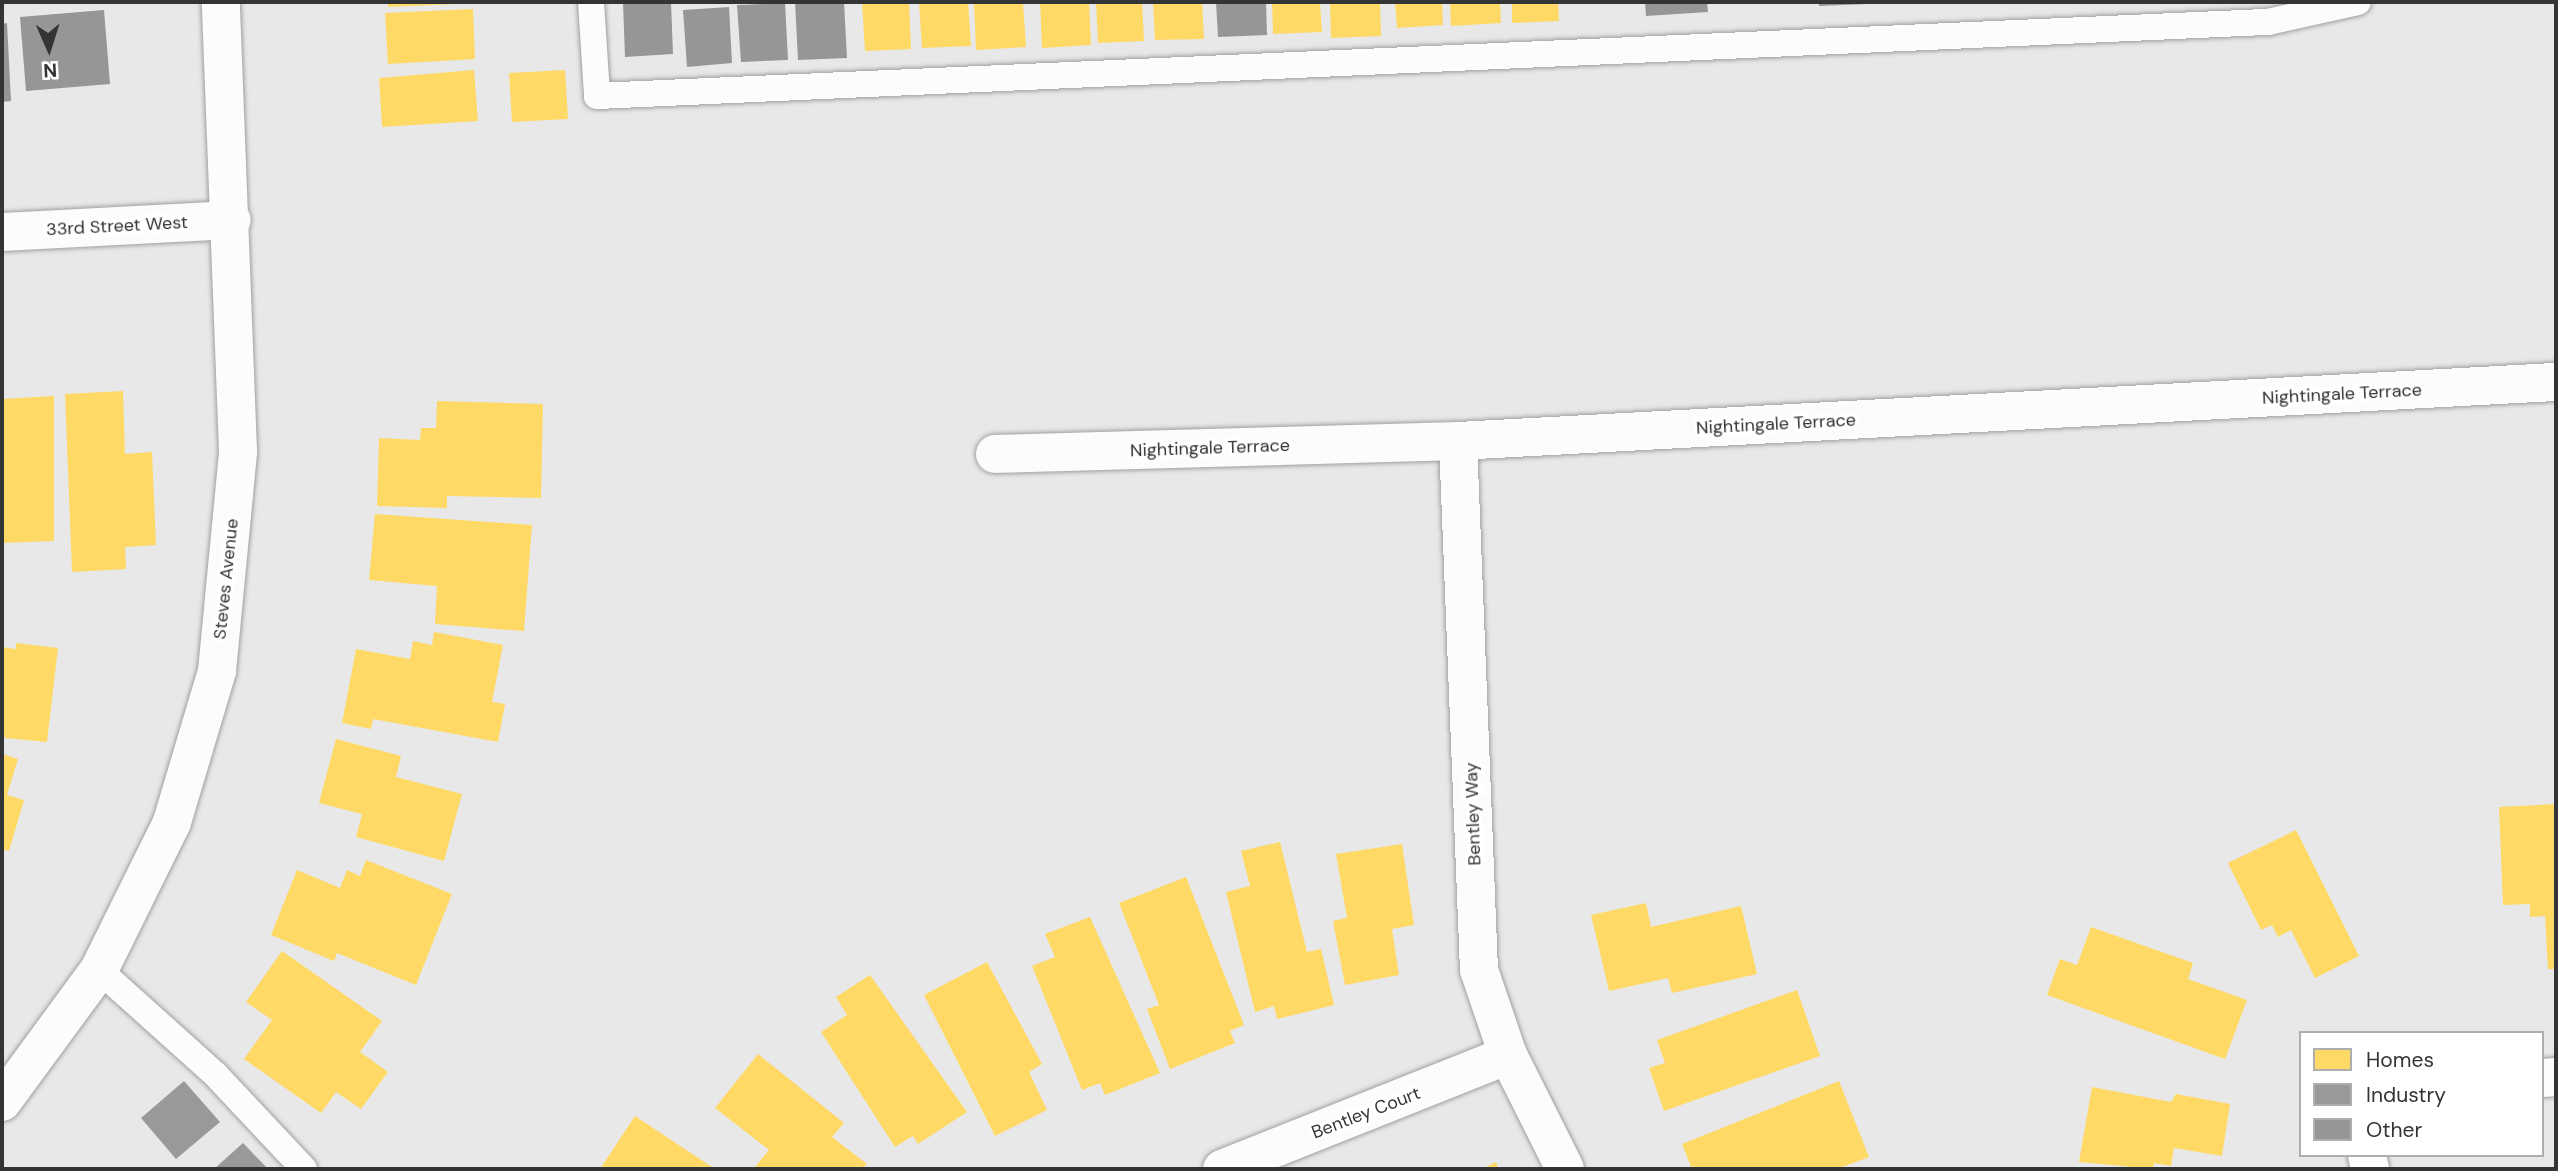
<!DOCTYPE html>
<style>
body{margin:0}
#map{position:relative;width:2558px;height:1171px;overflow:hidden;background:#e8e8e9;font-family:"DM Sans",sans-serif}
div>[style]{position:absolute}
.homes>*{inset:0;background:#ffd966}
.industry>*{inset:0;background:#999}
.building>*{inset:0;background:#969696}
.roads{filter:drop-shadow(0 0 2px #a0a0a2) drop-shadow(0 0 2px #a0a0a2)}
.service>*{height:26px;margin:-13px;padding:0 13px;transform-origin:13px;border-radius:13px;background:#fcfcfc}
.minor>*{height:38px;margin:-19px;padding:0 19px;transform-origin:19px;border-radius:19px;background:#fcfcfc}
.tertiary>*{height:38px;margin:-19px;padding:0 19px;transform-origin:19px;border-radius:19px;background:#fcfcfc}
span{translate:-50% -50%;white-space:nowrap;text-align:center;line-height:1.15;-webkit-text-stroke:7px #fff;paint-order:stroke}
.street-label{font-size:18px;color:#333435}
.frame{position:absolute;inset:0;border:4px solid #333435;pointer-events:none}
.legend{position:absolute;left:2299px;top:1031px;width:245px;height:126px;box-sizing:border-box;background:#fff;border:2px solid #adaeae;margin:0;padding:9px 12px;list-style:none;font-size:21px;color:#333435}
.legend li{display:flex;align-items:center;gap:14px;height:35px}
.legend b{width:35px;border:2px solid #adaeae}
.north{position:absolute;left:14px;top:14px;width:70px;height:70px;-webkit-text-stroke:5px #fff;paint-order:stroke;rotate:177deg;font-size:19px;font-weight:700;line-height:28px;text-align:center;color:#333435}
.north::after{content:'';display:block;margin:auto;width:24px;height:32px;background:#333435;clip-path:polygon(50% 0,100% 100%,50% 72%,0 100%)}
</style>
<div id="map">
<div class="homes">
<i style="clip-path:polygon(388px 2px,457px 2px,457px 4px,388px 7px)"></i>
<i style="clip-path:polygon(862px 2px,909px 2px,911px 49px,865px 51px)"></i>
<i style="clip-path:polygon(919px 2px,968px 2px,971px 46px,922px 48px)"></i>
<i style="clip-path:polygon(974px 2px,1023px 2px,1026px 47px,976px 50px)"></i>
<i style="clip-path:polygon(1040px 2px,1089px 2px,1091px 45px,1042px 48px)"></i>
<i style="clip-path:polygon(1096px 2px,1142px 2px,1144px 41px,1098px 43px)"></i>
<i style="clip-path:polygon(1153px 2px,1202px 2px,1204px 39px,1155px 40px)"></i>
<i style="clip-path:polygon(1272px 2px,1320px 2px,1322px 32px,1273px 34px)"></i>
<i style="clip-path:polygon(1330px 2px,1380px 2px,1381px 36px,1331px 38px)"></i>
<i style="clip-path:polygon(1395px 2px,1442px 2px,1443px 25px,1397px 28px)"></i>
<i style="clip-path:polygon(1450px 2px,1500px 2px,1501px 23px,1451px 26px)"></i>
<i style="clip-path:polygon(1512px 2px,1558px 2px,1559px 21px,1512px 23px)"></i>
<i style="clip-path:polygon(473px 9px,475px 59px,388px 64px,385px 13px)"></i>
<i style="clip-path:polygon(474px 70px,478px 121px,382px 127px,379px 78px)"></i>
<i style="clip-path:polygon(565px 70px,568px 119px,512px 122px,509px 73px)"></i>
<i style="clip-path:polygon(123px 391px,125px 454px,152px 452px,156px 545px,125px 547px,126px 569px,72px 572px,65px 394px)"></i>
<i style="clip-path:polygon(54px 396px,54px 541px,2px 543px,2px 399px)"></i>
<i style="clip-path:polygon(437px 401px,543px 404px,541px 498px,447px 496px,447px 508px,377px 506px,379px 438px,420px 440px,421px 428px,436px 428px)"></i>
<i style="clip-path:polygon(375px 514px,532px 525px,524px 631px,435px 624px,437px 586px,369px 580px)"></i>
<i style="clip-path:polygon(434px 632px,503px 645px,492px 702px,505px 704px,498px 742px,373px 719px,371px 729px,342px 723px,356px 649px,410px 659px,413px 641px,432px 645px)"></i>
<i style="clip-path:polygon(16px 643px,58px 648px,47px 742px,5px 738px,2px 731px,2px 647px,16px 649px)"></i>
<i style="clip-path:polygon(336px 739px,401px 756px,396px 777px,462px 794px,444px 861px,356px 837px,362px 814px,319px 803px)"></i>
<i style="clip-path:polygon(2px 754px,18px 759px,7px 795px,24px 800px,9px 851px,2px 849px)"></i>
<i style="clip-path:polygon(2556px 804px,2556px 969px,2548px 969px,2545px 916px,2530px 917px,2530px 904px,2503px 905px,2499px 807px)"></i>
<i style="clip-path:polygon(2296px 830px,2359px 956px,2315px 978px,2291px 930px,2278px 937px,2272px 925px,2261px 930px,2228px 863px)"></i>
<i style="clip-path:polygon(1280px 842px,1307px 952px,1321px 949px,1334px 1005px,1277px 1019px,1274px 1006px,1255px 1012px,1226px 892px,1250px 886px,1241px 851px)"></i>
<i style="clip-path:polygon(1402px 844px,1414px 925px,1392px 929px,1399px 975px,1345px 985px,1333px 921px,1347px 918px,1336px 854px)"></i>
<i style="clip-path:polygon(366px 860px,452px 894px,416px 985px,337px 953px,334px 961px,271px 935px,297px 870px,340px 888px,347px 870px,360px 876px)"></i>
<i style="clip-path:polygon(1186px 877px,1244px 1025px,1230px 1031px,1235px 1043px,1170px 1069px,1147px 1009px,1159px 1005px,1119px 903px)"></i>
<i style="clip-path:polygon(1646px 903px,1651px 927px,1741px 906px,1757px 974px,1672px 993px,1668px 978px,1609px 991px,1591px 915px)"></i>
<i style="clip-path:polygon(1090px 917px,1160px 1073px,1105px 1095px,1100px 1083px,1082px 1090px,1032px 966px,1055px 957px,1045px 934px)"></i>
<i style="clip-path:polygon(2091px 927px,2193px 963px,2188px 979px,2247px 1000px,2225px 1059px,2047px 995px,2060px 959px,2077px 965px)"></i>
<i style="clip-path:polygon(282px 951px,382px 1021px,360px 1052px,388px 1072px,361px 1109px,336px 1092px,321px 1113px,244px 1059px,272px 1020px,246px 1002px)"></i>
<i style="clip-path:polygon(987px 962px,1042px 1064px,1029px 1072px,1047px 1110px,995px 1136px,924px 995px)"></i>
<i style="clip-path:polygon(870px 975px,967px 1112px,918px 1144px,913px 1136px,895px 1147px,821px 1032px,847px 1015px,836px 997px)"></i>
<i style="clip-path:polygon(1797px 990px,1820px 1056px,1664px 1111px,1649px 1068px,1665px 1063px,1657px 1040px)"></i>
<i style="clip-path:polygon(758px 1054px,844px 1123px,832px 1137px,867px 1164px,862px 1169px,755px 1167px,769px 1150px,715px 1108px)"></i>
<i style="clip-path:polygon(1839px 1081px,1869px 1157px,1837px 1169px,1692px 1169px,1682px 1144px)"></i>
<i style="clip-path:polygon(2092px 1087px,2171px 1102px,2176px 1094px,2230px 1104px,2222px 1156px,2174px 1148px,2171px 1166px,2154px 1163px,2153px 1169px,2079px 1162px)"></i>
<i style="clip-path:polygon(635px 1116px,715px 1169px,600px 1169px)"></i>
<i style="clip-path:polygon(1496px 1162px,1499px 1169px,1482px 1169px)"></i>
</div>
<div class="industry">
<i style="clip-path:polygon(184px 1081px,220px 1122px,176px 1159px,141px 1118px)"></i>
<i style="clip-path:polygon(243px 1143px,268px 1169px,214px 1169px)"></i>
</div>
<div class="building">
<i style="clip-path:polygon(623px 2px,671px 2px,673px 54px,625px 57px)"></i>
<i style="clip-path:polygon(795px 2px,844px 2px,847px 58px,798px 60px)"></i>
<i style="clip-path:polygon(1216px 2px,1266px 2px,1267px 35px,1218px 37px)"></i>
<i style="clip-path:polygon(1645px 2px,1707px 2px,1708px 12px,1646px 16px)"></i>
<i style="clip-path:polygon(1819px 2px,1868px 2px,1868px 4px,1819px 6px)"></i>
<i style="clip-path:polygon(785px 3px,788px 60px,741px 62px,737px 5px)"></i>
<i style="clip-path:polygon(729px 7px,732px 63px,687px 67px,683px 10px)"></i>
<i style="clip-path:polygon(104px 10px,110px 84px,26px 91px,20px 17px)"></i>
<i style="clip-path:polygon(7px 23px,11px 101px,2px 102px,2px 24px)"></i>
</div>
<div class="roads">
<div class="service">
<i style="left:591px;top:2px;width:94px;rotate:86.3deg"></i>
<i style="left:597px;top:96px;width:1673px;rotate:-2.54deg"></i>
<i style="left:2268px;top:22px;width:92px;rotate:-12.5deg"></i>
<i style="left:99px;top:970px;width:157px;rotate:41.9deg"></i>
<i style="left:216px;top:1075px;width:129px;rotate:46.9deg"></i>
</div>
<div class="minor">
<i style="left:2px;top:232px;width:230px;rotate:-3deg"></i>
<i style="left:1458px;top:441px;width:529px;rotate:87.73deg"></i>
<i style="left:1479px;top:970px;width:90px;rotate:71.2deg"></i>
<i style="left:1508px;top:1055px;width:127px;rotate:63.4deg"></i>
<i style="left:995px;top:454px;width:463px;rotate:-1.6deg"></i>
<i style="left:1458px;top:441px;width:1100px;rotate:-3.08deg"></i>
<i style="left:2542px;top:1078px;width:14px;rotate:-4deg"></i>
<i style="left:2367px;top:1155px;width:14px;rotate:78deg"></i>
<i style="left:1222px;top:1169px;width:308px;rotate:-21.7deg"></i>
</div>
<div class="tertiary">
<i style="left:2px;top:1102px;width:164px;rotate:-53.7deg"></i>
<i style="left:99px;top:970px;width:165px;rotate:-63.7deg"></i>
<i style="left:172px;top:822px;width:158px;rotate:-73.4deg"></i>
<i style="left:217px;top:671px;width:221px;rotate:-84.5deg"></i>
<i style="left:238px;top:451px;width:449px;rotate:-92.2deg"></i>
</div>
</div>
<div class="street-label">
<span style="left:117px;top:226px;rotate:-3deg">33rd Street West</span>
<span style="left:2342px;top:394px;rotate:-3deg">Nightingale Terrace</span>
<span style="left:1776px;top:424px;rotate:-3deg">Nightingale Terrace</span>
<span style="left:1210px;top:448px;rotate:-2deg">Nightingale Terrace</span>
<span style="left:226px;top:579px;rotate:-84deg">Steves Avenue</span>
<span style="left:1473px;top:814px;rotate:-92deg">Bentley Way</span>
<span style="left:1366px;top:1113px;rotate:-21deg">Bentley Court</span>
</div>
<div class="frame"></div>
<ul class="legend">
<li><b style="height:19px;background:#ffd966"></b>Homes</li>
<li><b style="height:19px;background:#999"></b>Industry</li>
<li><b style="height:19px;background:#969696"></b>Other</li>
</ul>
<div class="north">N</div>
</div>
